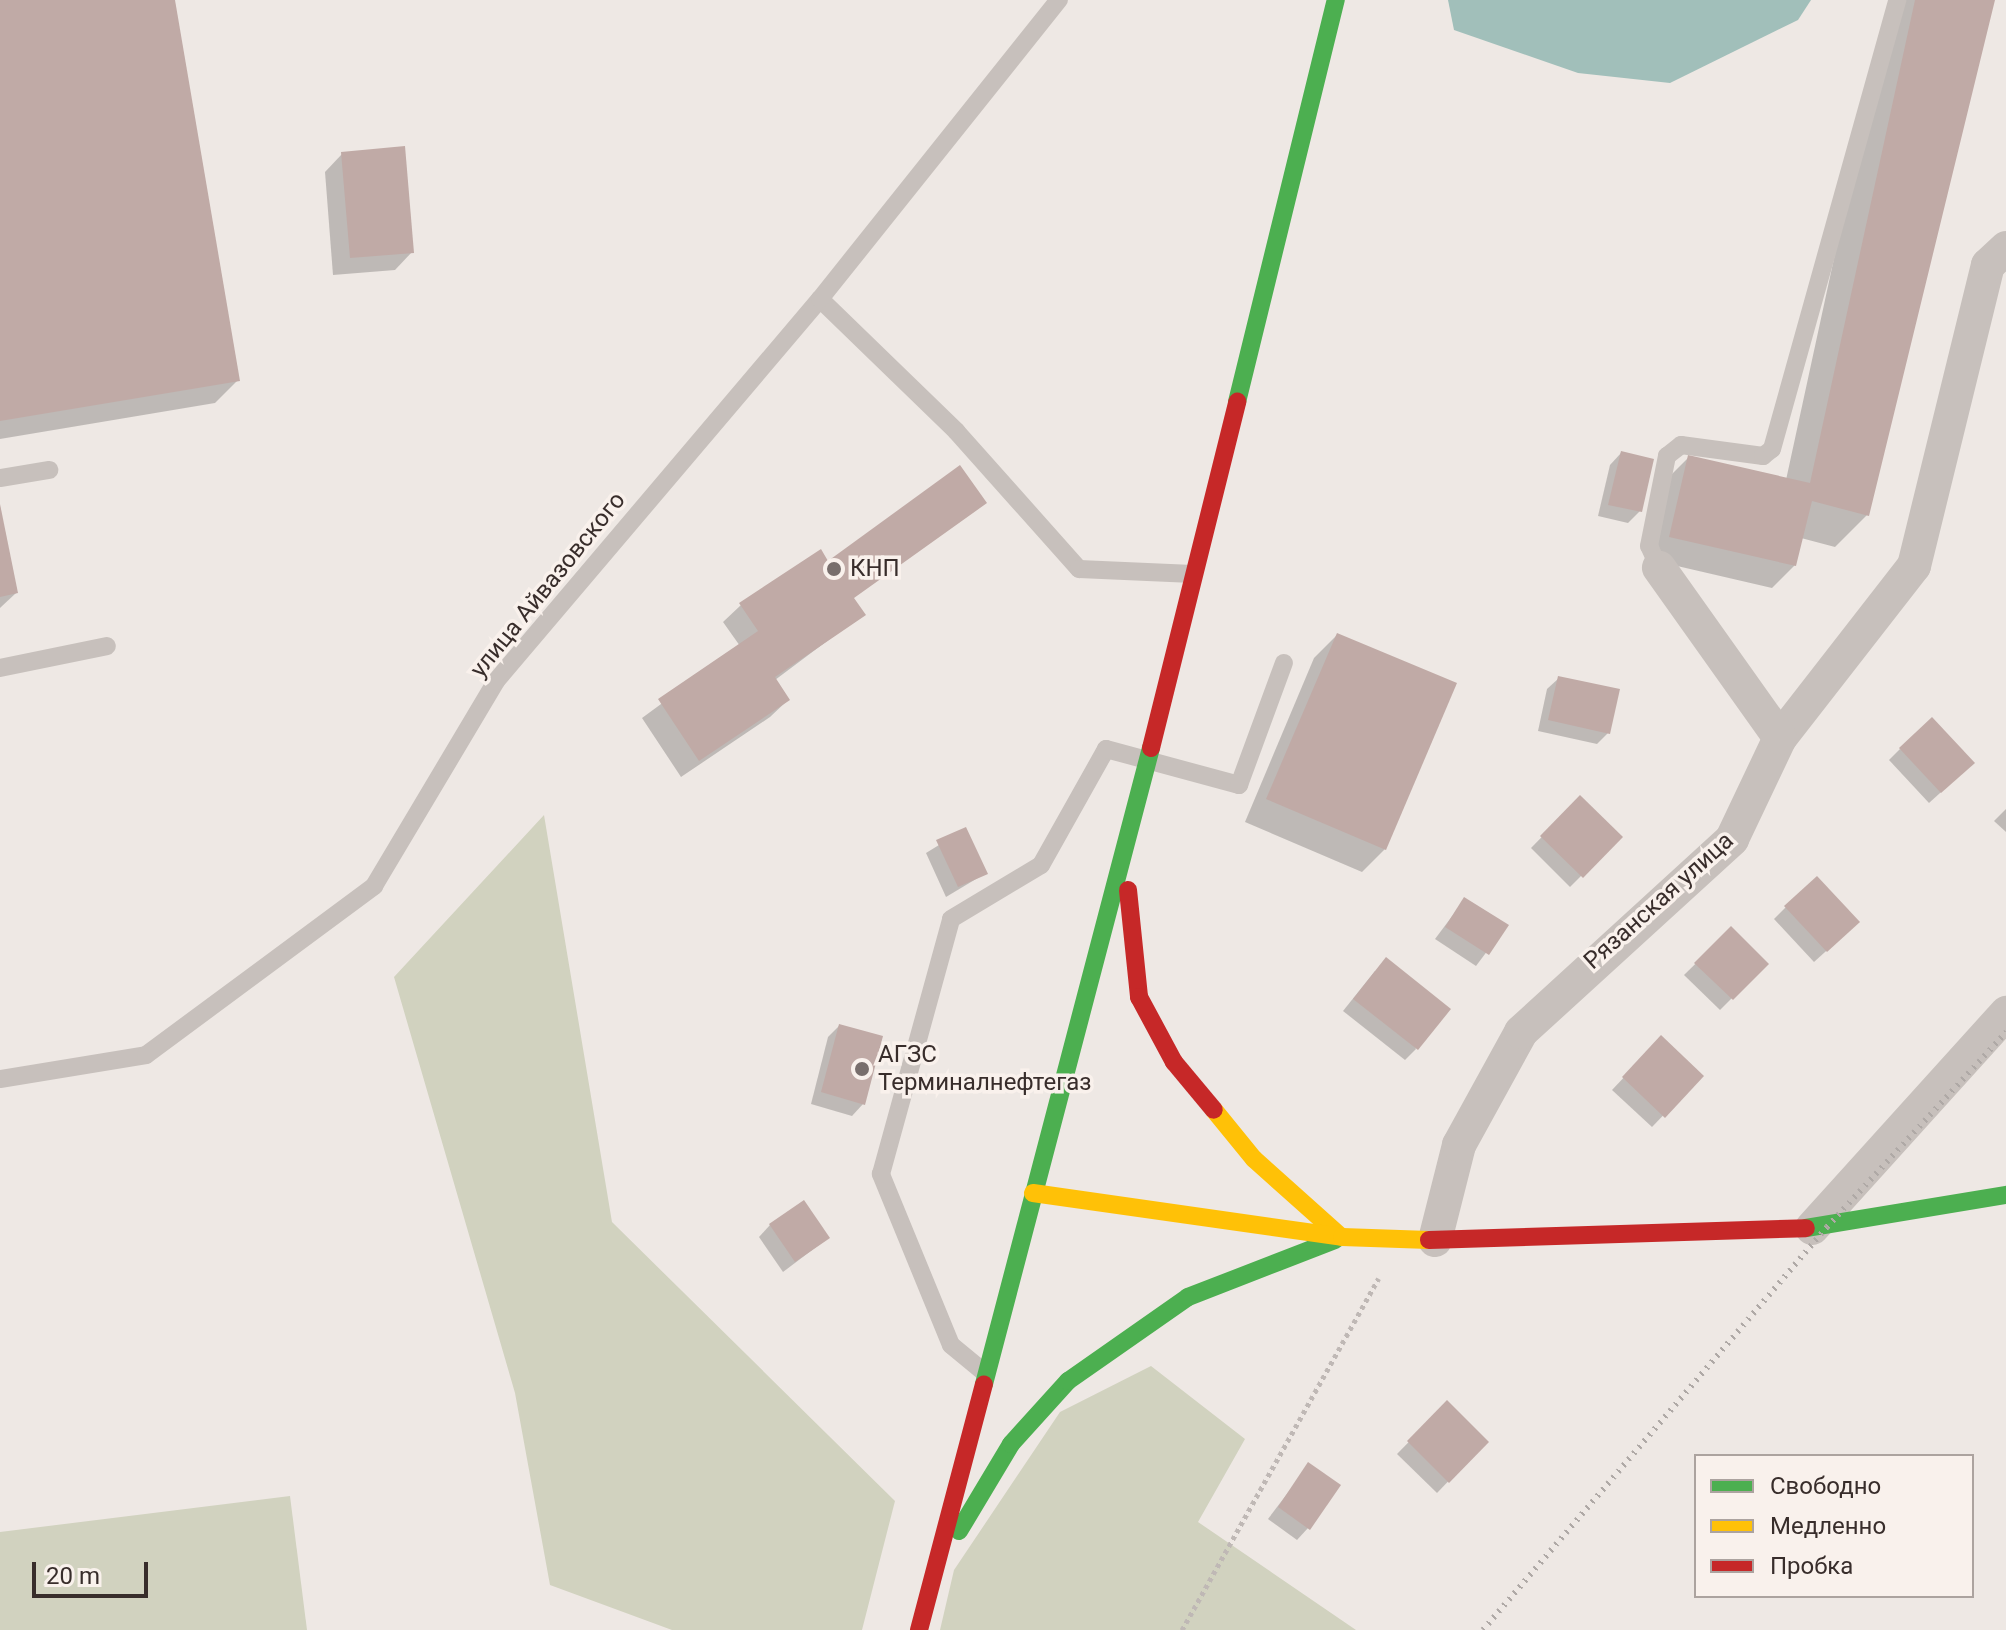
<!DOCTYPE html>
<meta charset="utf-8">
<style>
body{margin:0}
#map{position:relative;width:2006px;height:1630px;overflow:hidden;background:#eee8e4;font-family:Roboto,sans-serif}
div>[style]{position:absolute}
.green>*{inset:0;background:#d1d2bf}
.water>*{inset:0;background:#a1bfba}
.shadow>*{inset:0;background:#0003}
.building>*{inset:0;background:#c0aaa6}
.path>*{height:5px;margin-top:-2.5px;transform-origin:0;background:repeating-linear-gradient(90deg,#bfb8b5 0 4px,transparent 0 8px)}
.lane>*{height:18px;margin:-9px;padding:0 9px;transform-origin:9px;border-radius:9px;background:#c7c0bc}
.street>*{height:34px;margin:-17px;padding:0 17px;transform-origin:17px;border-radius:17px;background:#c7c0bc}
.fast>*{height:18px;margin:-9px;padding:0 9px;transform-origin:9px;border-radius:9px;background:#4caf50}
.slow>*{height:18px;margin:-9px;padding:0 9px;transform-origin:9px;border-radius:9px;background:#ffc107}
.jam>*{height:18px;margin:-9px;padding:0 9px;transform-origin:9px;border-radius:9px;background:#c62828}
.rail>*{height:6px;margin-top:-3px;transform-origin:0;background:repeating-linear-gradient(90deg,#afa9a6 0 2px,transparent 0 8px)}
.dots>*{width:22px;height:22px;translate:-50% -50%;box-sizing:border-box;border:4px solid #f9f1ec;border-radius:50%}
span{translate:-50% -50%;white-space:nowrap;text-align:center;line-height:1.15;-webkit-text-stroke:7px #f9f1ec;paint-order:stroke}
.poi-label{font-size:24px;color:#382d2b}
.left{translate:0 -50%;text-align:left}
.street-label{font-size:24px;color:#382d2b}
.legend{position:absolute;left:1694px;top:1454px;width:280px;height:144px;box-sizing:border-box;background:#f9f1ec;border:2px solid #aca39f;margin:0;padding:10px 14px;list-style:none;font-size:24px;color:#382d2b}
.legend li{display:flex;align-items:center;gap:16px;height:40px}
.legend b{width:40px;border:2px solid #aca39f}
.scale{position:absolute;left:32px;top:1562px;width:116px;height:36px;box-sizing:border-box;border:4px solid #382d2b;border-top:0;padding-left:10px;font-size:24px;line-height:28px;white-space:nowrap;color:#382d2b;-webkit-text-stroke:6px #f9f1ec;paint-order:stroke}
</style>
<div id="map">
<div class="green">
<i style="clip-path:polygon(544px 815px,612px 1222px,895px 1501px,862px 1630px,672px 1630px,550px 1585px,515px 1393px,394px 977px)"></i>
<i style="clip-path:polygon(1151px 1366px,1245px 1439px,1198px 1522px,1356px 1630px,940px 1630px,954px 1570px,1060px 1412px)"></i>
<i style="clip-path:polygon(290px 1496px,307px 1630px,0 1630px,0 1532px)"></i>
</div>
<div class="water">
<i style="clip-path:polygon(1448px 0,1811px 0,1798px 20px,1670px 83px,1578px 73px,1454px 30px)"></i>
</div>
<div class="shadow">
<i style="clip-path:polygon(0 0,173px 0,238px 380px,215px 403px,0 439px)"></i>
<i style="clip-path:polygon(1890px 0,1993px 0,1867px 515px,1835px 547px,1801px 538px,1795px 565px,1772px 588px,1647px 559px,1666px 480px,1689px 457px,1786px 480px)"></i>
<i style="clip-path:polygon(342px 154px,412px 252px,395px 270px,333px 275px,325px 172px)"></i>
<i style="clip-path:polygon(1621px 453px,1640px 511px,1628px 523px,1598px 516px,1610px 465px)"></i>
<i style="clip-path:polygon(0 507px,16px 593px,0 608px)"></i>
<i style="clip-path:polygon(828px 563px,863px 614px,775px 680px,788px 700px,770px 717px,681px 777px,642px 718px,740px 646px,723px 622px,741px 605px)"></i>
<i style="clip-path:polygon(1337px 635px,1385px 849px,1362px 872px,1245px 822px,1314px 658px)"></i>
<i style="clip-path:polygon(1559px 678px,1608px 733px,1597px 744px,1538px 731px,1547px 689px)"></i>
<i style="clip-path:polygon(1900px 749px,1961px 774px,1929px 803px,1889px 760px)"></i>
<i style="clip-path:polygon(1580px 798px,1620px 837px,1570px 887px,1531px 848px)"></i>
<i style="clip-path:polygon(2006px 809px,2006px 832px,1994px 821px)"></i>
<i style="clip-path:polygon(965px 829px,986px 873px,946px 897px,926px 853px)"></i>
<i style="clip-path:polygon(1465px 899px,1506px 926px,1476px 966px,1435px 939px)"></i>
<i style="clip-path:polygon(1786px 907px,1846px 933px,1814px 962px,1774px 919px)"></i>
<i style="clip-path:polygon(1731px 929px,1766px 964px,1720px 1010px,1684px 975px)"></i>
<i style="clip-path:polygon(1375px 971px,1416px 1049px,1405px 1060px,1343px 1011px)"></i>
<i style="clip-path:polygon(839px 1026px,863px 1104px,852px 1116px,811px 1104px,828px 1037px)"></i>
<i style="clip-path:polygon(1661px 1038px,1701px 1076px,1652px 1127px,1612px 1090px)"></i>
<i style="clip-path:polygon(770px 1225px,828px 1238px,783px 1272px,759px 1237px)"></i>
<i style="clip-path:polygon(1447px 1403px,1486px 1442px,1437px 1493px,1397px 1454px)"></i>
<i style="clip-path:polygon(1309px 1465px,1308px 1528px,1297px 1540px,1268px 1519px)"></i>
</div>
<div class="building">
<i style="clip-path:polygon(0 0,175px 0,240px 381px,0 421px)"></i>
<i style="clip-path:polygon(1915px 0,1995px 0,1869px 516px,1812px 501px,1796px 566px,1669px 537px,1688px 455px,1810px 483px)"></i>
<i style="clip-path:polygon(405px 146px,414px 253px,350px 258px,341px 152px)"></i>
<i style="clip-path:polygon(1621px 451px,1654px 459px,1642px 512px,1608px 505px)"></i>
<i style="clip-path:polygon(960px 465px,987px 503px,854px 598px,866px 615px,775px 677px,790px 700px,699px 761px,658px 699px,758px 631px,739px 603px,821px 549px,828px 561px)"></i>
<i style="clip-path:polygon(0 504px,18px 593px,0 597px)"></i>
<i style="clip-path:polygon(1337px 633px,1457px 683px,1386px 850px,1266px 799px)"></i>
<i style="clip-path:polygon(1558px 676px,1620px 689px,1610px 734px,1548px 720px)"></i>
<i style="clip-path:polygon(1932px 717px,1975px 763px,1941px 793px,1899px 748px)"></i>
<i style="clip-path:polygon(1580px 795px,1623px 837px,1583px 878px,1540px 836px)"></i>
<i style="clip-path:polygon(966px 827px,988px 874px,958px 887px,936px 840px)"></i>
<i style="clip-path:polygon(1817px 876px,1860px 922px,1827px 952px,1784px 906px)"></i>
<i style="clip-path:polygon(1464px 897px,1509px 925px,1489px 955px,1445px 927px)"></i>
<i style="clip-path:polygon(1731px 926px,1769px 964px,1733px 1000px,1694px 963px)"></i>
<i style="clip-path:polygon(1386px 957px,1451px 1009px,1418px 1050px,1353px 999px)"></i>
<i style="clip-path:polygon(839px 1024px,883px 1036px,865px 1105px,821px 1092px)"></i>
<i style="clip-path:polygon(1661px 1035px,1704px 1076px,1665px 1118px,1622px 1077px)"></i>
<i style="clip-path:polygon(804px 1200px,830px 1238px,795px 1262px,769px 1224px)"></i>
<i style="clip-path:polygon(1447px 1400px,1489px 1442px,1449px 1483px,1407px 1441px)"></i>
<i style="clip-path:polygon(1308px 1462px,1341px 1485px,1310px 1530px,1278px 1507px)"></i>
</div>
<div class="path">
<i style="left:1182px;top:1630px;width:403px;rotate:-60.8deg"></i>
</div>
<div class="lane">
<i style="left:820px;top:299px;width:190px;rotate:44.1deg"></i>
<i style="left:956px;top:431px;width:185px;rotate:48.3deg"></i>
<i style="left:1079px;top:569px;width:114px;rotate:2.5deg"></i>
<i style="left:0;top:478px;width:50px;rotate:-9.3deg"></i>
<i style="left:1659px;top:568px;width:24px;rotate:-114deg"></i>
<i style="left:1649px;top:546px;width:92px;rotate:-78.7deg"></i>
<i style="left:1667px;top:456px;width:18px;rotate:-38deg"></i>
<i style="left:1681px;top:445px;width:83px;rotate:7.6deg"></i>
<i style="left:1763px;top:456px;width:11px;rotate:-38deg"></i>
<i style="left:1772px;top:449px;width:466px;rotate:-74.4deg"></i>
<i style="left:0;top:668px;width:109px;rotate:-11.6deg"></i>
<i style="left:0;top:1079px;width:148px;rotate:-9.3deg"></i>
<i style="left:146px;top:1055px;width:284px;rotate:-36.5deg"></i>
<i style="left:374px;top:886px;width:239px;rotate:-59.2deg"></i>
<i style="left:496px;top:681px;width:501px;rotate:-49.7deg"></i>
<i style="left:820px;top:299px;width:383px;rotate:-51.4deg"></i>
<i style="left:985px;top:1373px;width:44px;rotate:-140.5deg"></i>
<i style="left:951px;top:1345px;width:185px;rotate:-112.3deg"></i>
<i style="left:881px;top:1174px;width:264px;rotate:-74.6deg"></i>
<i style="left:951px;top:919px;width:105px;rotate:-31deg"></i>
<i style="left:1041px;top:865px;width:133px;rotate:-60.7deg"></i>
<i style="left:1106px;top:749px;width:138px;rotate:15.1deg"></i>
<i style="left:1239px;top:785px;width:130px;rotate:-69.8deg"></i>
</div>
<div class="street">
<i style="left:1780px;top:738px;width:218px;rotate:-52.1deg"></i>
<i style="left:1914px;top:566px;width:310px;rotate:-76.2deg"></i>
<i style="left:1988px;top:265px;width:25px;rotate:-43deg"></i>
<i style="left:1812px;top:1228px;width:290px;rotate:-47.9deg"></i>
<i style="left:1435px;top:1240px;width:98px;rotate:-75.8deg"></i>
<i style="left:1459px;top:1145px;width:129px;rotate:-61.2deg"></i>
<i style="left:1521px;top:1032px;width:286px;rotate:-42.4deg"></i>
<i style="left:1732px;top:839px;width:112px;rotate:-64.6deg"></i>
<i style="left:1780px;top:738px;width:209px;rotate:-125.4deg"></i>
</div>
<div class="fast">
<i style="left:1237px;top:402px;width:414px;rotate:-76.2deg"></i>
<i style="left:1806px;top:1228px;width:203px;rotate:-9.4deg"></i>
<i style="left:984px;top:1384px;width:658px;rotate:-75.29deg"></i>
<i style="left:959px;top:1531px;width:101px;rotate:-59.1deg"></i>
<i style="left:1011px;top:1444px;width:85px;rotate:-47.9deg"></i>
<i style="left:1068px;top:1381px;width:146px;rotate:-35deg"></i>
<i style="left:1188px;top:1297px;width:158px;rotate:-21.2deg"></i>
</div>
<div class="slow">
<i style="left:1214px;top:1110px;width:63px;rotate:50.8deg"></i>
<i style="left:1254px;top:1159px;width:115px;rotate:41.8deg"></i>
<i style="left:1033px;top:1193px;width:312px;rotate:8.1deg"></i>
<i style="left:1342px;top:1237px;width:87px;rotate:2deg"></i>
</div>
<div class="jam">
<i style="left:1151px;top:748px;width:357px;rotate:-76deg"></i>
<i style="left:1128px;top:890px;width:108px;rotate:84.1deg"></i>
<i style="left:1139px;top:997px;width:74px;rotate:61.7deg"></i>
<i style="left:1174px;top:1062px;width:62px;rotate:50.2deg"></i>
<i style="left:1429px;top:1240px;width:377px;rotate:-1.8deg"></i>
<i style="left:919px;top:1630px;width:254px;rotate:-75.2deg"></i>
</div>
<div class="rail">
<i style="left:1483px;top:1630px;width:530px;rotate:-49.52deg"></i>
<i style="left:1827px;top:1227px;width:265px;rotate:-47.4deg"></i>
</div>
<div class="dots">
<i style="left:834px;top:569px;background:#786e6c"></i>
<i style="left:862px;top:1069px;background:#786e6c"></i>
</div>
<div class="poi-label">
<span class="left" style="left:850px;top:569px">КНП</span>
<span class="left" style="left:878px;top:1069px">АГЗС<br>Терминалнефтегаз</span>
</div>
<div class="street-label">
<span style="left:548px;top:585px;rotate:-51deg">улица Айвазовского</span>
<span style="left:1659px;top:901px;rotate:-42deg">Рязанская улица</span>
</div>
<ul class="legend">
<li><b style="height:10px;background:#4caf50"></b>Свободно</li>
<li><b style="height:10px;background:#ffc107"></b>Медленно</li>
<li><b style="height:10px;background:#c62828"></b>Пробка</li>
</ul>
<div class="scale">20 m</div>
</div>
